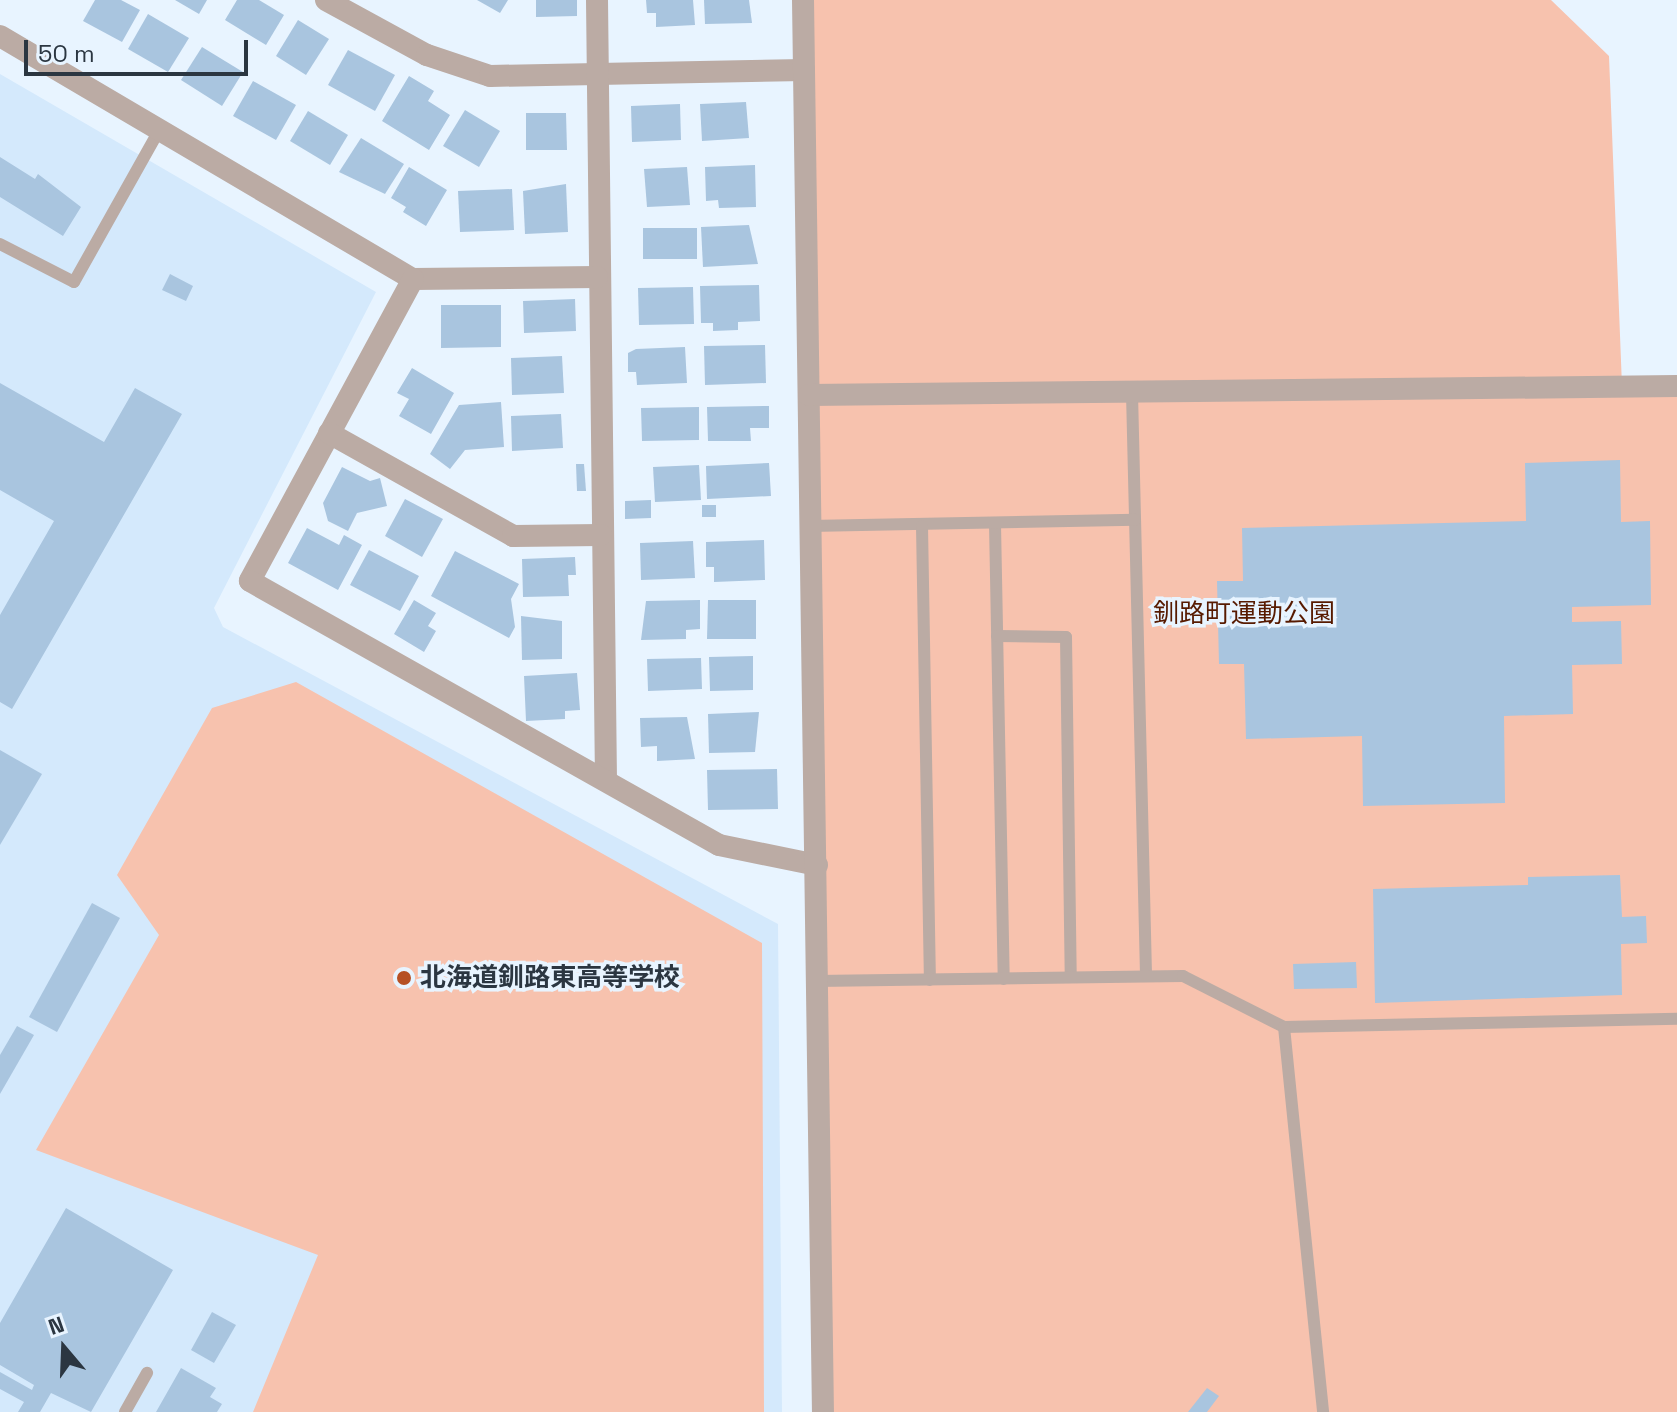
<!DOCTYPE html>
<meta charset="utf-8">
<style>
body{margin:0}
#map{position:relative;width:1677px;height:1412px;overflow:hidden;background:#e8f4ff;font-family:"Space Grotesk","Noto Sans JP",sans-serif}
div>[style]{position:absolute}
.built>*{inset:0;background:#d4e9fc}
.green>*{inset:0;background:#f7c2ae}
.building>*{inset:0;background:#a9c5df}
.service>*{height:12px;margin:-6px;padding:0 6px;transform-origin:6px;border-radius:6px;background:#bbaba4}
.minor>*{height:22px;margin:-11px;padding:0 11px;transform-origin:11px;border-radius:11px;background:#bbaba4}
.tertiary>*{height:22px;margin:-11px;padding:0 11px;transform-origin:11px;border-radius:11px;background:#bbaba4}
.dots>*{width:22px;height:22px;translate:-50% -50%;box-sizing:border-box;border:4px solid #e8f4ff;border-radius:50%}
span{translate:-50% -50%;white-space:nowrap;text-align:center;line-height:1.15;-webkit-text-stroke:7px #e8f4ff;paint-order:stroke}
.park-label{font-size:26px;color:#571a00}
.poi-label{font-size:26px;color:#2b3641;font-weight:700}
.left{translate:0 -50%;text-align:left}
.north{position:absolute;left:24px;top:1308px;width:80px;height:80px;-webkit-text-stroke:6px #e8f4ff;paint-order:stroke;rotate:341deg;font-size:22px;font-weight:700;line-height:32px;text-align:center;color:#2b3641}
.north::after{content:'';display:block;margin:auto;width:28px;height:36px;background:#2b3641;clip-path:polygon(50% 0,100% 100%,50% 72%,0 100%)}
.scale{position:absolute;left:24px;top:40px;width:224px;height:36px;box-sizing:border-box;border:4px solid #2b3641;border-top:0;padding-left:10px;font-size:24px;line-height:28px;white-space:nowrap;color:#2b3641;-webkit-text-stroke:6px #e8f4ff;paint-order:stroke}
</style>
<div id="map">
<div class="built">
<i style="clip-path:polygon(0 74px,376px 292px,214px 608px,223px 627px,778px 924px,782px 1412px,0 1412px)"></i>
</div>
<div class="green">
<i style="clip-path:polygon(803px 0,1551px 0,1609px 56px,1622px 386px,1677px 386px,1677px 1412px,823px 1412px)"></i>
<i style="clip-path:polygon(296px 682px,762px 943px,764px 1412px,253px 1412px,318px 1255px,36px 1150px,159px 935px,117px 875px,212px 708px)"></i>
</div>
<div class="building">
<i style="clip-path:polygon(95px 0,121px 0,140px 10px,122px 42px,83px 21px)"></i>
<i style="clip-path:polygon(175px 0,207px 0,199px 14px)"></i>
<i style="clip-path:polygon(237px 0,259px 0,284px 15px,266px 45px,225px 20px)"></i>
<i style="clip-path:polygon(477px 0,508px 0,500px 13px)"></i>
<i style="clip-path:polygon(536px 0,577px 0,577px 16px,536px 17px)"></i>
<i style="clip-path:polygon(646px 0,693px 0,695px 25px,656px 27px,656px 13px,647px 13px)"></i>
<i style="clip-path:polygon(704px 0,749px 0,752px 23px,705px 24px)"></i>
<i style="clip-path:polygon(148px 14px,189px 38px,168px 72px,128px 49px)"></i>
<i style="clip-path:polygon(298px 20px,329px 39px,306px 75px,276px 56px)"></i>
<i style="clip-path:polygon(202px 47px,243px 72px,222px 106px,181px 80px)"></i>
<i style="clip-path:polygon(348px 50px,395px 75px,375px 111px,328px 85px)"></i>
<i style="clip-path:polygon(409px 76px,434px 91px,428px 101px,450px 115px,429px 150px,382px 121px)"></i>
<i style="clip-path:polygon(253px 81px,296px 105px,276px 140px,233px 116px)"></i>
<i style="clip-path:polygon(746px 102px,749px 138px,702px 141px,700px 104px)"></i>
<i style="clip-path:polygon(680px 104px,681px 140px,632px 142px,631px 106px)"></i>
<i style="clip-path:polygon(465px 110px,500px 131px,479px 167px,443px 146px)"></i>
<i style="clip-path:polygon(308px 111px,348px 135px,330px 165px,290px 141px)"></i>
<i style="clip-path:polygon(526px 113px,566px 113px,567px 150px,526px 150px)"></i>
<i style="clip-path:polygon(361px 138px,404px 164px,385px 194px,339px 172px)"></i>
<i style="clip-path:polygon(0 157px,35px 179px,38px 174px,81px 207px,63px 236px,0 197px)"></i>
<i style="clip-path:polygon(755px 165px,756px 207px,719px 208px,718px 200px,706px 201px,705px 167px)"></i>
<i style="clip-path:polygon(409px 167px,447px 190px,426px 226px,403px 212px,406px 207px,391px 198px)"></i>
<i style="clip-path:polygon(687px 167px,690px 205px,647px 207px,644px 169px)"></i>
<i style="clip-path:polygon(566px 184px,568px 232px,525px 234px,523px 191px)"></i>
<i style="clip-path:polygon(512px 189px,514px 230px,460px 232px,458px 191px)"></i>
<i style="clip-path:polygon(749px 225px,758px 264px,703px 267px,701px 227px)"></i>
<i style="clip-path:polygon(643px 228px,697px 228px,697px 259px,643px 259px)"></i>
<i style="clip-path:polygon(170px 274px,193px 286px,186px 301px,162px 290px)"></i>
<i style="clip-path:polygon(759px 285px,760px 321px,738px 322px,738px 330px,713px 331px,713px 323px,701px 323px,700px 286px)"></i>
<i style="clip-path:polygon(693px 287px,694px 324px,639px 325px,638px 288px)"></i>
<i style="clip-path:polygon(575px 299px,576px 331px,524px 333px,523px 301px)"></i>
<i style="clip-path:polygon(441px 305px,501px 305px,501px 347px,441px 348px)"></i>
<i style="clip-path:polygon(765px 345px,766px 383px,705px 385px,704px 346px)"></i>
<i style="clip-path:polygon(685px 347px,687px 383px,637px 385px,636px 372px,628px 372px,628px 353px,636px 349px)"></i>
<i style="clip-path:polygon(562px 356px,564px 393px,512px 395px,511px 358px)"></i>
<i style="clip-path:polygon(412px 368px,454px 393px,431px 434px,399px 416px,409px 399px,397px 393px)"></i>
<i style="clip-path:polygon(0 383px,104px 442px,135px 388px,182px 414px,12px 709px,0 702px,0 615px,54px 521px,0 490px)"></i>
<i style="clip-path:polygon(501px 402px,504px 447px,465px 450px,450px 469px,430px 454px,459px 405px)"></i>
<i style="clip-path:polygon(769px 406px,769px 428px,750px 428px,751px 441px,708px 441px,707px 407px)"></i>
<i style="clip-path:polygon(699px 407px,699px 440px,642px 441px,641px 408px)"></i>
<i style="clip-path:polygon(561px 414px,563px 448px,512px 451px,511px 416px)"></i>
<i style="clip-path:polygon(1620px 460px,1621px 522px,1650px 521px,1651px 605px,1572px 607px,1572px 622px,1621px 621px,1622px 664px,1572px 665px,1573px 714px,1504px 716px,1505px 803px,1363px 806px,1362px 736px,1246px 739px,1244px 664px,1219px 664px,1217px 581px,1243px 581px,1242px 528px,1526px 521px,1525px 463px)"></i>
<i style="clip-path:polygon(769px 463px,771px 496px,707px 499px,706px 466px)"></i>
<i style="clip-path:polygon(576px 464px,584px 464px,586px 491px,577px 491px)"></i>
<i style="clip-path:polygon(699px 465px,701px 500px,655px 502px,653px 467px)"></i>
<i style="clip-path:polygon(342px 467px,370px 481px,380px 478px,387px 506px,357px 513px,348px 531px,328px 521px,323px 503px)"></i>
<i style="clip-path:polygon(405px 499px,443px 519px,422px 557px,385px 536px)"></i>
<i style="clip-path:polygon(651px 500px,651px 518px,625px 519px,625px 501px)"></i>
<i style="clip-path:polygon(702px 505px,716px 505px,716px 517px,702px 517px)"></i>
<i style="clip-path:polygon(307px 528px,339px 545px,344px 535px,362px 545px,338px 590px,288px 563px)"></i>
<i style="clip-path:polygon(764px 540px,765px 580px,714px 582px,714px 567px,706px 567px,706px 542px)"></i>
<i style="clip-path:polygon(693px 541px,695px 578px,641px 580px,640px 543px)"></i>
<i style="clip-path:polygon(369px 550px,419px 576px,400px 611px,350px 585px)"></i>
<i style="clip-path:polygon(455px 551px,519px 584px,511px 599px,515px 627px,509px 638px,431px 596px)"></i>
<i style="clip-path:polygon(575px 557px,576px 575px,568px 575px,569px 596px,523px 597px,522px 559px)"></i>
<i style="clip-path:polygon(414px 600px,436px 613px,428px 626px,436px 631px,424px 652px,394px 634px)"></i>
<i style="clip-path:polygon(700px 600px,700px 629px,686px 630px,686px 639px,641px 640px,646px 601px)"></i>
<i style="clip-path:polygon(708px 600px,756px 600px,756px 639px,707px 639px)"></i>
<i style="clip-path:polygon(521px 616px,562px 621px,562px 659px,522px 660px)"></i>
<i style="clip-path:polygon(753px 656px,753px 690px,710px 691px,709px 657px)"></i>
<i style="clip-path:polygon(701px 658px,702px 689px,648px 691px,647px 659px)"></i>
<i style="clip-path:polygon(577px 673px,580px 710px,565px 711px,565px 719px,526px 721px,524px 676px)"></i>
<i style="clip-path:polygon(759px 712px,755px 752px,709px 753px,708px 714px)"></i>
<i style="clip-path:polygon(687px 717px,695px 759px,657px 761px,657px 746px,641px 747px,640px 718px)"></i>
<i style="clip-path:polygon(0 750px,42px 774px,0 845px)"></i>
<i style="clip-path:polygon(777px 769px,778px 809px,708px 810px,707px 770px)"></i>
<i style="clip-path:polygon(1620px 875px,1622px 917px,1646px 916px,1647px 943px,1621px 944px,1622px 995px,1375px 1003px,1373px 889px,1528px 885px,1528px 877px)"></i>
<i style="clip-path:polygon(92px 903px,120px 918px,57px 1032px,29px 1017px)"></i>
<i style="clip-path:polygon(1356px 962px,1357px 988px,1294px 989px,1293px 964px)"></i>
<i style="clip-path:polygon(17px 1026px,34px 1035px,0 1094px,0 1055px)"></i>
<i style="clip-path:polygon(66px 1208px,173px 1270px,91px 1412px,51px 1393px,40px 1412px,18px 1412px,24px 1402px,0 1389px,0 1372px,32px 1390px,34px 1385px,0 1365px,0 1323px)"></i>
<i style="clip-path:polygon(212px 1312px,236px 1325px,214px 1363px,191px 1350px)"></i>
<i style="clip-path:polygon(181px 1368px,216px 1388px,210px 1397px,222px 1404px,217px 1412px,156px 1412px)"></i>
<i style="clip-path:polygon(1207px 1388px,1219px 1396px,1207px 1412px,1188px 1412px)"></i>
</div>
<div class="service">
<i style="left:0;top:244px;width:83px;rotate:27.2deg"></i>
<i style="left:74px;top:282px;width:176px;rotate:-60.7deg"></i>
<i style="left:1132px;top:393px;width:583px;rotate:88.62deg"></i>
<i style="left:995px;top:524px;width:455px;rotate:88.9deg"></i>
<i style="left:809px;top:526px;width:326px;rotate:-1.1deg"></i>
<i style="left:922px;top:526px;width:454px;rotate:89deg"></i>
<i style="left:997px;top:636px;width:69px;rotate:0.8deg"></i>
<i style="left:1066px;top:637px;width:340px;rotate:89.2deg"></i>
<i style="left:816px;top:981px;width:367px;rotate:-0.8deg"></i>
<i style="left:1183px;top:976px;width:113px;rotate:26.8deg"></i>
<i style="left:1284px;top:1027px;width:393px;rotate:-1.2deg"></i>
<i style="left:1284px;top:1027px;width:387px;rotate:84.2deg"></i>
<i style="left:125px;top:1412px;width:45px;rotate:-60.6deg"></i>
</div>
<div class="minor">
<i style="left:326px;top:0;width:115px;rotate:28.6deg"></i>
<i style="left:427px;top:55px;width:66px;rotate:18.4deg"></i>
<i style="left:490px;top:76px;width:314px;rotate:-1.1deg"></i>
<i style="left:597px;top:0;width:780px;rotate:89.34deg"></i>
<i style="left:0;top:36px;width:479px;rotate:30.5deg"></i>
<i style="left:413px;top:279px;width:184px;rotate:-0.6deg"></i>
<i style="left:413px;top:279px;width:343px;rotate:118.4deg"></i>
<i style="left:250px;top:581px;width:538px;rotate:29.38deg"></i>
<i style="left:719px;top:845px;width:100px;rotate:11.5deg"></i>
<i style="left:329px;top:433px;width:211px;rotate:29.2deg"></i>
<i style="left:513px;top:536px;width:88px;rotate:-0.7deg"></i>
</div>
<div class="tertiary">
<i style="left:803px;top:0;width:1412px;rotate:89.19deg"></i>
<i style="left:809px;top:395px;width:868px;rotate:-0.59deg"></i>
</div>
<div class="dots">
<i style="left:404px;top:978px;background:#b65024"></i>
</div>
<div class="park-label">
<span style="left:1244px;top:614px">釧路町運動公園</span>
</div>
<div class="poi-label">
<span class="left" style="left:420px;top:978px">北海道釧路東高等学校</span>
</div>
<div class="north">N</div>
<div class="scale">50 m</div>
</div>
